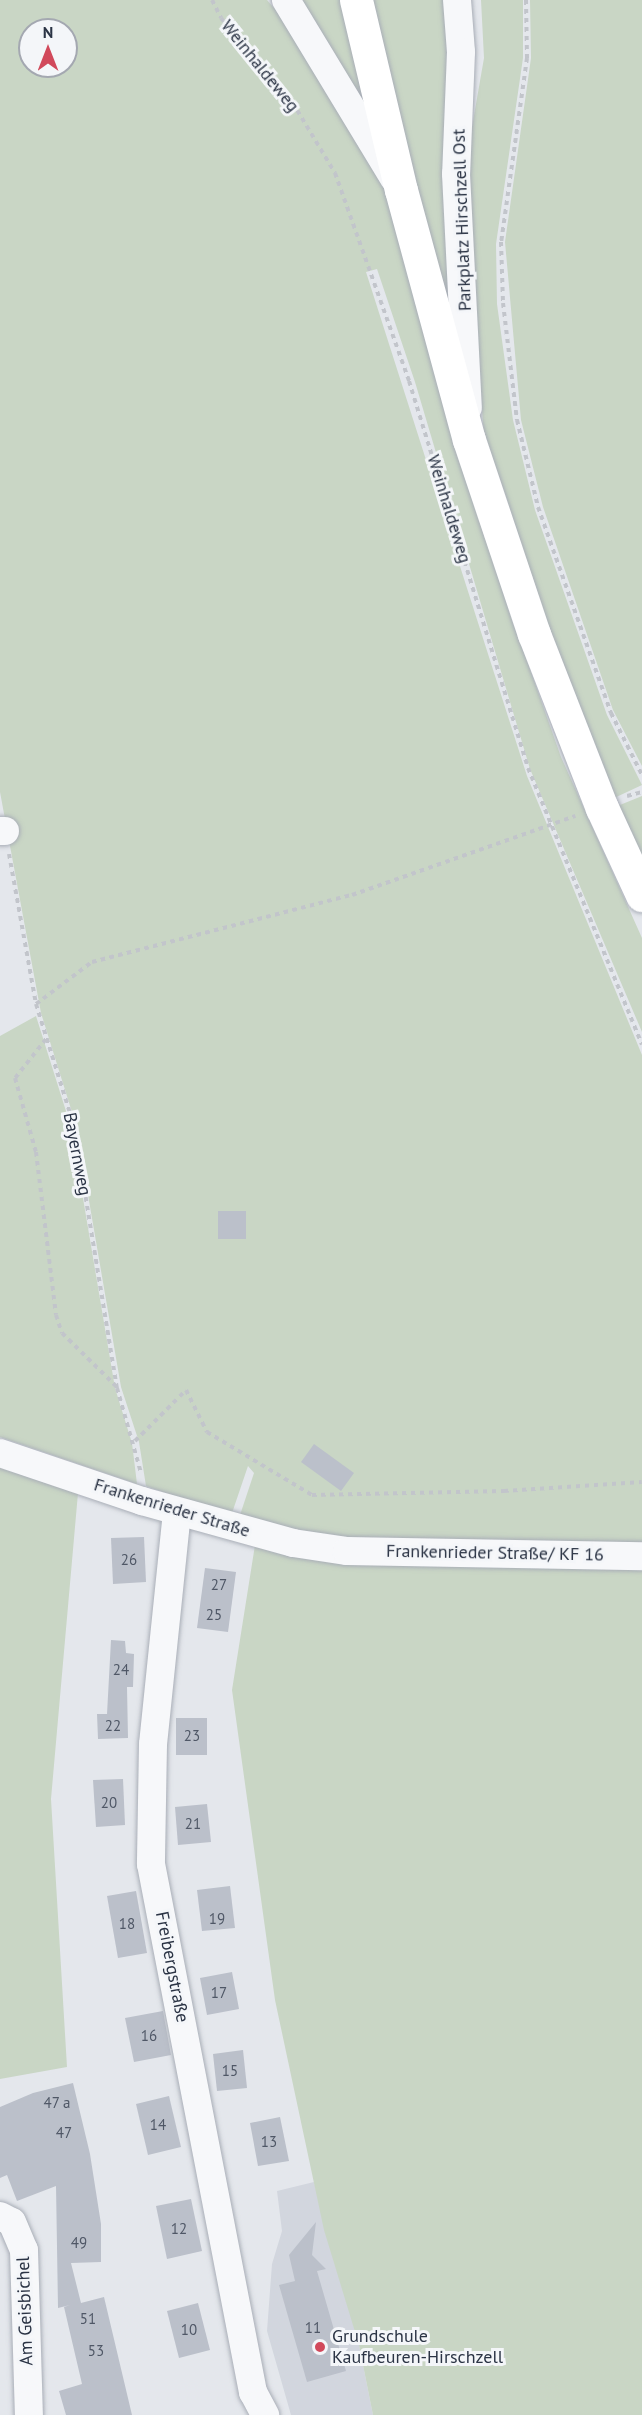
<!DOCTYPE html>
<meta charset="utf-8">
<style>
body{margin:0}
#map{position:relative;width:642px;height:2415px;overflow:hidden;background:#e4e7ec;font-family:"PT Sans",sans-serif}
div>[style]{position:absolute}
.built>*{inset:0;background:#d2d6de}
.green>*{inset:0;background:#c9d6c5}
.building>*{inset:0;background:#bbc0ca}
.path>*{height:4px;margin-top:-2px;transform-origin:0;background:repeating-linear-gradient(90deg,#c2c5cb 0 4.5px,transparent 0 9px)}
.roads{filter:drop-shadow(0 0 2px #a9aeb7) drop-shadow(0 0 2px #a9aeb7)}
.minor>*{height:28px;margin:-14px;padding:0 14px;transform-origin:14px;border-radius:14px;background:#f7f8fa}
.major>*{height:33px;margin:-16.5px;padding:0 16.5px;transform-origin:16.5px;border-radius:16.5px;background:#fff}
.dots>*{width:16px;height:16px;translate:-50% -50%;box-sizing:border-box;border:3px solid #f4f6f9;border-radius:50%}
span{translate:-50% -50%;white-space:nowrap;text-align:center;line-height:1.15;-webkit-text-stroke:6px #f4f6f9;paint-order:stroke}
.number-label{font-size:15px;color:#4f5766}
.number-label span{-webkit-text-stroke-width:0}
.street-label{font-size:18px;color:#2b3445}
.poi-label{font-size:18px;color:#2b3445}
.left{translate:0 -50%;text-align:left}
.north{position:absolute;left:18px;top:18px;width:60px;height:60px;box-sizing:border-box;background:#f4f6f9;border:2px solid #a4a8b1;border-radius:50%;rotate:0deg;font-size:16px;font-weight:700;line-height:24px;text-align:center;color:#2b3445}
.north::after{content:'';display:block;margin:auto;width:21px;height:27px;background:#d1495b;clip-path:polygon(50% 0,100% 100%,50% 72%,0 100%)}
</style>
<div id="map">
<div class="built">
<i style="clip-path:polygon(314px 2182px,359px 2345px,373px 2415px,291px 2415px,267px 2331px,272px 2264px,282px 2231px,277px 2191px)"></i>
</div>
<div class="green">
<i style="clip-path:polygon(evenodd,0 0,267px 0,292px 29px,388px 189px,519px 638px,561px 757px,642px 938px,642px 1032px,530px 769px,415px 382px,377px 269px,366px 272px,527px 776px,642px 1055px,642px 1545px,348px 1542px,239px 1518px,254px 1473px,248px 1466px,231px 1516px,146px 1486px,139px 1442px,121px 1387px,76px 1125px,41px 1013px,0 792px,0 0,30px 30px,66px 30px,66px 66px,30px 66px,30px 30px)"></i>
<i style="clip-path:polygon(298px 0,344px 0,364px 97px,360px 101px)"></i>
<i style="clip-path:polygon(369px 0,446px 0,450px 325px)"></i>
<i style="clip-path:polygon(481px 0,523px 0,523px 58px,496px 244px,497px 304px,513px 420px,535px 510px,607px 715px,642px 785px,612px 799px,547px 630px,484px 436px,464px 173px,484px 58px)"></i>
<i style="clip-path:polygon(530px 0,642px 0,642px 766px,613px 710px,543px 507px,521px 420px,505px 242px,531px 58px)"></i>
<i style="clip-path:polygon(642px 796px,642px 865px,615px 807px)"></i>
<i style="clip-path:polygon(36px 1016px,71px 1127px,115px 1388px,132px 1443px,137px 1484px,0 1437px,0 1036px)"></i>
<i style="clip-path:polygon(0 1467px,78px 1493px,51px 1799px,67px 2067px,0 2079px)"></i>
<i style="clip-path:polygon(255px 1545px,642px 1564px,642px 2415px,373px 2415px,359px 2345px,324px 2230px,275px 2000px,232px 1690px)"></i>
</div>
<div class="building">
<i style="clip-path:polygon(218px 1211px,246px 1211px,246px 1239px,218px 1239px)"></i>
<i style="clip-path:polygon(314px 1444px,354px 1473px,341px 1491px,301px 1462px)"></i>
<i style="clip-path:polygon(144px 1537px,146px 1582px,113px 1584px,111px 1538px)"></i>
<i style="clip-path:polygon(205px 1568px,236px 1572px,228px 1632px,197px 1628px)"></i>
<i style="clip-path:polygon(111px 1640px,125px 1641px,126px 1653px,134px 1654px,133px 1687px,127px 1687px,128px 1738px,98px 1739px,97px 1714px,107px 1714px)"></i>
<i style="clip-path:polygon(176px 1718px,207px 1718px,207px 1755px,176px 1755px)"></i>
<i style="clip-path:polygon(123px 1779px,125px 1825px,96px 1827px,93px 1780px)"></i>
<i style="clip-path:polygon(207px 1804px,211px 1842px,178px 1845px,175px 1807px)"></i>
<i style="clip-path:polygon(230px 1886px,235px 1928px,202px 1931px,197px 1890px)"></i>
<i style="clip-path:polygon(136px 1891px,147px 1953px,118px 1958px,107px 1896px)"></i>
<i style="clip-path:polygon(232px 1972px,239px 2009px,207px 2015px,200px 1978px)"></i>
<i style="clip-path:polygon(163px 2011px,171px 2055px,134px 2062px,125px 2018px)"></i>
<i style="clip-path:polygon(243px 2050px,247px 2088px,217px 2091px,213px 2054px)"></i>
<i style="clip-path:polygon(73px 2083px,90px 2154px,101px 2224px,101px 2262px,71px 2263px,81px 2303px,104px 2297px,132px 2415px,66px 2415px,59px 2391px,82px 2384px,64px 2307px,70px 2305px,58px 2308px,56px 2186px,17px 2201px,7px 2175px,0 2178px,0 2107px,33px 2093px)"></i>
<i style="clip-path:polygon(169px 2096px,181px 2147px,148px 2155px,136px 2104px)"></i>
<i style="clip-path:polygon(280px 2117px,289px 2161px,258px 2166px,250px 2123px)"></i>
<i style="clip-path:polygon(191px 2199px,202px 2251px,167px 2259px,156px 2206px)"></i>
<i style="clip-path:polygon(316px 2222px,312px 2255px,326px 2269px,317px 2271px,346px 2371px,307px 2382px,279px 2285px,295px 2281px,289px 2255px)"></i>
<i style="clip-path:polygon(198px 2303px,210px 2350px,179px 2358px,167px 2311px)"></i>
</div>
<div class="path">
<i style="left:212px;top:0;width:20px;rotate:63deg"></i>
<i style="left:221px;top:18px;width:102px;rotate:49deg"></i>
<i style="left:288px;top:95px;width:91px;rotate:58.9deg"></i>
<i style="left:335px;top:173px;width:221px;rotate:70.4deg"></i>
<i style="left:409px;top:381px;width:405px;rotate:72.9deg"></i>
<i style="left:528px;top:768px;width:299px;rotate:67.6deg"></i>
<i style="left:526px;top:0;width:58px;rotate:89deg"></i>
<i style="left:527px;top:58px;width:186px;rotate:98deg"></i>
<i style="left:501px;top:242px;width:61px;rotate:88.1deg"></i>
<i style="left:503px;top:303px;width:118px;rotate:83.2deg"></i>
<i style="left:517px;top:420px;width:89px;rotate:76.4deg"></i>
<i style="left:538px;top:507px;width:219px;rotate:70.5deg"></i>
<i style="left:611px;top:713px;width:69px;rotate:63.4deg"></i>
<i style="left:627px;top:796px;width:16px;rotate:-15deg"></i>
<i style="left:9px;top:854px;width:152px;rotate:79.8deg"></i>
<i style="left:36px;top:1004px;width:128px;rotate:72.7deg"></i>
<i style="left:74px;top:1126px;width:266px;rotate:80.7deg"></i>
<i style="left:117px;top:1388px;width:88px;rotate:74.2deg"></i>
<i style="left:36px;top:1004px;width:70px;rotate:-36.9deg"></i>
<i style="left:92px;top:962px;width:268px;rotate:-14.5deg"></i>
<i style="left:352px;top:895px;width:237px;rotate:-19.5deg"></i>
<i style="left:46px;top:1039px;width:50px;rotate:128.5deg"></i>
<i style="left:15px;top:1078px;width:77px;rotate:74.2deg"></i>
<i style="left:36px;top:1152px;width:164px;rotate:83deg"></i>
<i style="left:56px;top:1315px;width:19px;rotate:72deg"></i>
<i style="left:62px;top:1333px;width:77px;rotate:44.5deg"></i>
<i style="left:135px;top:1441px;width:72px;rotate:-45deg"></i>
<i style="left:186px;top:1390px;width:47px;rotate:63.4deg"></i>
<i style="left:207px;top:1432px;width:122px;rotate:31deg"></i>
<i style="left:312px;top:1495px;width:192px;rotate:-1.2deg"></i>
<i style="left:504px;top:1491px;width:138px;rotate:-3.7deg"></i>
</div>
<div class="roads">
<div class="minor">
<i style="left:286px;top:0;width:208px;rotate:58.8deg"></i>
<i style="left:457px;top:0;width:52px;rotate:85.6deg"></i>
<i style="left:461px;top:52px;width:122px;rotate:92.3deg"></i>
<i style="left:456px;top:174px;width:234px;rotate:87.1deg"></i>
<i style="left:0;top:831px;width:5px"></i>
<i style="left:0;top:1453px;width:150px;rotate:18.7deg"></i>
<i style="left:142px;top:1501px;width:157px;rotate:15.5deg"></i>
<i style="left:293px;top:1543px;width:55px;rotate:8.4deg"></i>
<i style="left:347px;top:1551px;width:295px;rotate:1deg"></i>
<i style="left:177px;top:1512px;width:233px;rotate:95.9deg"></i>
<i style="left:153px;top:1744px;width:120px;rotate:91deg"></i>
<i style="left:151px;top:1864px;width:538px;rotate:79.07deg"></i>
<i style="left:253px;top:2392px;width:26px;rotate:62deg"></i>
<i style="left:0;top:2216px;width:13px;rotate:27deg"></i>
<i style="left:12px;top:2222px;width:30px;rotate:67deg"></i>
<i style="left:24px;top:2250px;width:165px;rotate:88.3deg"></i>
</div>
<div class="major">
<i style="left:356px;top:0;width:195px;rotate:76.7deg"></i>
<i style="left:401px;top:190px;width:259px;rotate:74.8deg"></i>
<i style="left:469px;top:440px;width:205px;rotate:71.5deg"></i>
<i style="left:534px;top:634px;width:187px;rotate:68.7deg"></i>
<i style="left:602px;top:808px;width:96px;rotate:65.3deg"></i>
</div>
</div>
<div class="dots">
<i style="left:320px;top:2347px;background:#d1495b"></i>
</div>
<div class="number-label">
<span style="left:129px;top:1560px">26</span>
<span style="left:219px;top:1585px">27</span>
<span style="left:214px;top:1615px">25</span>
<span style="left:121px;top:1670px">24</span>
<span style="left:113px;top:1726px">22</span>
<span style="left:192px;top:1736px">23</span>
<span style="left:109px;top:1803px">20</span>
<span style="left:193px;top:1824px">21</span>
<span style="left:217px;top:1919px">19</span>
<span style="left:127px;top:1924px">18</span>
<span style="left:219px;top:1993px">17</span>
<span style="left:149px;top:2036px">16</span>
<span style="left:230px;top:2071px">15</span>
<span style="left:57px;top:2103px">47 a</span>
<span style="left:158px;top:2125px">14</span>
<span style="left:64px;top:2133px">47</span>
<span style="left:269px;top:2142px">13</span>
<span style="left:179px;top:2229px">12</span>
<span style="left:79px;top:2243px">49</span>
<span style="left:88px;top:2319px">51</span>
<span style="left:313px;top:2328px">11</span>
<span style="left:189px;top:2330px">10</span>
<span style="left:96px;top:2351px">53</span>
</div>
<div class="street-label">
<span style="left:260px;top:66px;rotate:51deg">Weinhaldeweg</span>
<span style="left:462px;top:220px;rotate:-92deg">Parkplatz Hirschzell Ost</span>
<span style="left:449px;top:509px;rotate:73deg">Weinhaldeweg</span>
<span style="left:77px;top:1154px;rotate:79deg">Bayernweg</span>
<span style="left:172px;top:1508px;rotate:17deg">Frankenrieder Straße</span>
<span style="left:495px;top:1553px;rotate:1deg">Frankenrieder Straße/ KF 16</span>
<span style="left:172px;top:1967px;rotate:79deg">Freibergstraße</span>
<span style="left:25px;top:2311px;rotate:-92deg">Am Geisbichel</span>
</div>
<div class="poi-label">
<span class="left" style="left:332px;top:2347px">Grundschule<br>Kaufbeuren-Hirschzell</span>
</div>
<div class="north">N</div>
</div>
